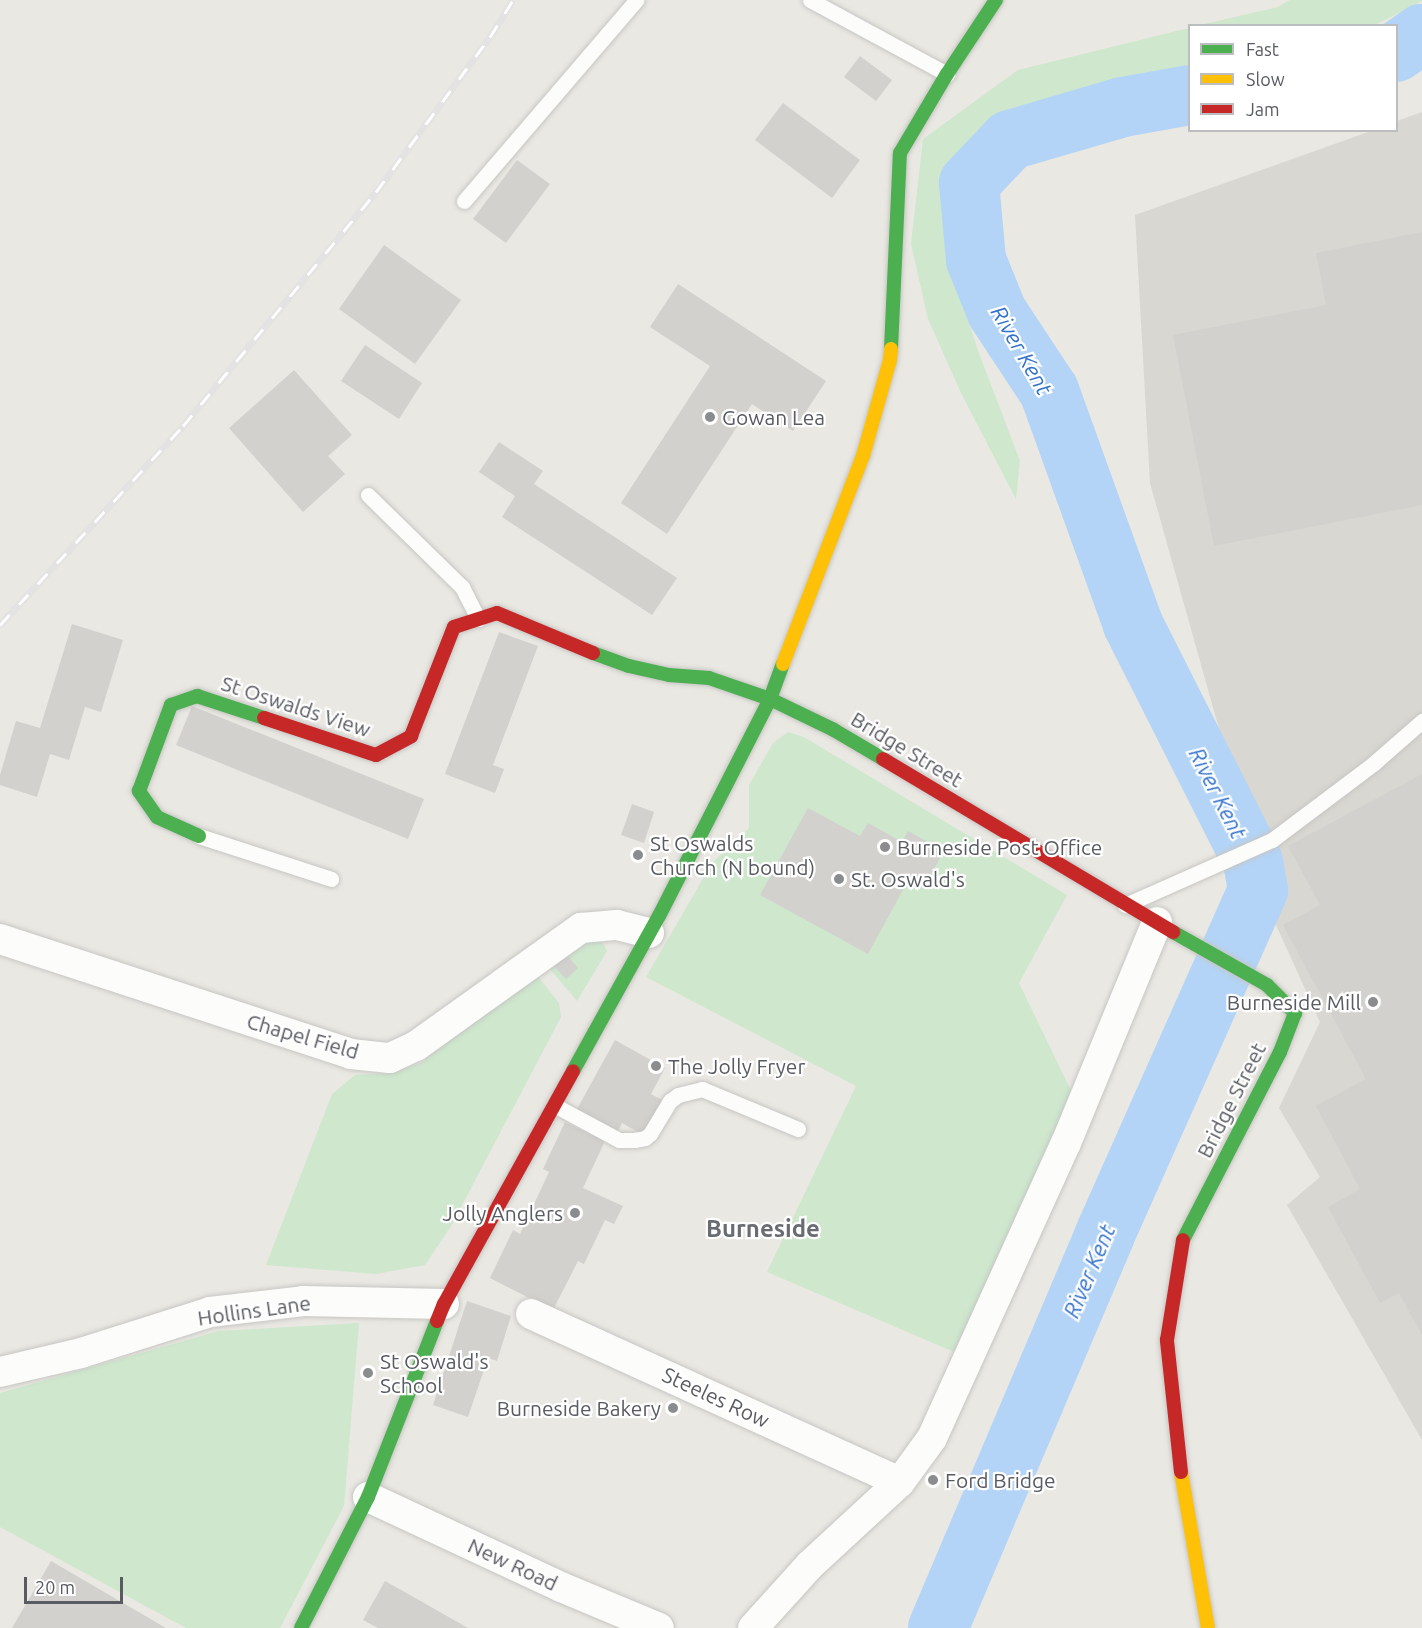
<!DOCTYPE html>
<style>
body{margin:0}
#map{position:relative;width:1422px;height:1628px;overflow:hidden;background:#eae8e2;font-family:Ubuntu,sans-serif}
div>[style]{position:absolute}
.industrial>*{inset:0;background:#d9d7d1}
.green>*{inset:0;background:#cee7cd}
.river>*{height:60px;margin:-30px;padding:0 30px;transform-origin:30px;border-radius:30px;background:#b3d4f6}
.building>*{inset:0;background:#d2d1cd}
.roads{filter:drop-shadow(0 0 2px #c6c6c4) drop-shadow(0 0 2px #c6c6c4)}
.lane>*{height:15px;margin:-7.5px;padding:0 7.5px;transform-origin:7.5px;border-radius:7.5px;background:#fcfcfb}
.street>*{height:30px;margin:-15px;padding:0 15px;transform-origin:15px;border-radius:15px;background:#fcfcfb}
.fast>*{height:14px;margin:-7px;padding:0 7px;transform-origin:7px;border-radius:7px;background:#4caf50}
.slow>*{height:14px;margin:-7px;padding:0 7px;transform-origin:7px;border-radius:7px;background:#ffc107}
.jam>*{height:14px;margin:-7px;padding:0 7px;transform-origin:7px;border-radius:7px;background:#c62828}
.rail>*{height:7px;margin-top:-3.5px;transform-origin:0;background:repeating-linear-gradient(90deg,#fff 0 14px,#e2e3e2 0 28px);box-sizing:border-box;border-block:2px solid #e2e3e2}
.dots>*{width:16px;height:16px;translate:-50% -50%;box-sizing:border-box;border:3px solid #fff;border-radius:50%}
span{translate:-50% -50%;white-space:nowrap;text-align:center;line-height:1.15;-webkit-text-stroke:4.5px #fff;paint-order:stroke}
.poi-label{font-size:21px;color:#585b61}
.left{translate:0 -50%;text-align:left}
.right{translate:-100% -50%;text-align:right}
.street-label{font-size:21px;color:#585b61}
.water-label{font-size:22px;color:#3573cb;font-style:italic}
.quarter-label{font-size:24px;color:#696d73;font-weight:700}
.legend{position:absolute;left:1188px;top:24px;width:210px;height:108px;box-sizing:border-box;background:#fff;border:2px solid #bcbdc0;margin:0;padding:8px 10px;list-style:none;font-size:18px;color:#585b61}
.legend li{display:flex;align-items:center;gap:12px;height:30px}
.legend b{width:30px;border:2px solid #bcbdc0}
.scale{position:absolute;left:24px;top:1577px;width:99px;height:27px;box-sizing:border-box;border:3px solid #585b61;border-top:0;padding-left:8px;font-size:18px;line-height:21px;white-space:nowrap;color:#585b61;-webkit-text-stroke:4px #fff;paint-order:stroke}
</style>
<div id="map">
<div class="industrial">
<i style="clip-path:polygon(1422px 112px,1422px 1440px,1287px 1205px,1320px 1177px,1279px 1108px,1320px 1022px,1271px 914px,1150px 483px,1135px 215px,1371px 131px,1396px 130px,1397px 121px)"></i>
</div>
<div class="green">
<i style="clip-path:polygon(1290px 0,1422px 0,1422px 1px,1375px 25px,1200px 25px,1278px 7px)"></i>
<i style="clip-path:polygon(1189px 28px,1189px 78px,1085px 92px,1015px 119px,974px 138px,960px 169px,951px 262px,977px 348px,1020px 461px,1016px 499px,962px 395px,928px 319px,911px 244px,923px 139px,1018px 70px)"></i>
<i style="clip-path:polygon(788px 732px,804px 737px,1067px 895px,1019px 983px,1074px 1097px,959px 1354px,767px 1272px,856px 1086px,646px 977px,712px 863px,749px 828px,749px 785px,773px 743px)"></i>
<i style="clip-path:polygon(593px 939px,603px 943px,607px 951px,577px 1001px,550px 969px,584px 941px)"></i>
<i style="clip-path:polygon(536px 974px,559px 1003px,561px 1017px,451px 1226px,425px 1265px,376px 1274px,266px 1265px,332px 1094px,355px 1075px,392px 1073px,421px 1063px)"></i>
<i style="clip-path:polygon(359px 1323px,344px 1506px,280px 1628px,186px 1628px,0 1527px,0 1393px,219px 1331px)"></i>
</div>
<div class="river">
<i style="left:1396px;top:52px;width:32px;rotate:-35deg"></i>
<i style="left:938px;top:1628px;width:428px;rotate:-67deg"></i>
<i style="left:1105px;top:1234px;width:376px;rotate:-66deg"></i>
<i style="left:1258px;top:890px;width:28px;rotate:-100deg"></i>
<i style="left:1253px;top:862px;width:267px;rotate:-116.8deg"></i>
<i style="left:1133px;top:624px;width:248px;rotate:-109.8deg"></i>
<i style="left:1049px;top:391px;width:95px;rotate:-123.4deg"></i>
<i style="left:997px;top:312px;width:56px;rotate:-112deg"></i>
<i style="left:976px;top:260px;width:77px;rotate:-95.2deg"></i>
<i style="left:969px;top:183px;width:59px;rotate:-46.4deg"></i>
<i style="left:1010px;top:140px;width:118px;rotate:-16.3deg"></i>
<i style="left:1123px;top:107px;width:68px;rotate:-10.2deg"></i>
</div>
<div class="building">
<i style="clip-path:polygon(860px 56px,892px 80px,876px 101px,844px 77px)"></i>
<i style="clip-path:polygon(783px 103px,860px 160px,832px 198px,755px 140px)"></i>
<i style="clip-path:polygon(517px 160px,550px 184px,506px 243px,473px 219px)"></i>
<i style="clip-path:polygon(1422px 232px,1422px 505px,1214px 546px,1173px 335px,1326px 305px,1316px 253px)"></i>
<i style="clip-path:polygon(384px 245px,461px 300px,415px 364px,339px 309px)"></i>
<i style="clip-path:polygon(678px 284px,826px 381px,793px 431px,752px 404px,667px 534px,621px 503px,710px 366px,650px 327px)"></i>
<i style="clip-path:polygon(365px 345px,422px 383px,399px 419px,341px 381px)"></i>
<i style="clip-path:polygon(294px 370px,352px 435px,328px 456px,345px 474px,303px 512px,229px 428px)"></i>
<i style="clip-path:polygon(499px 442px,543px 471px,534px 484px,677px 578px,652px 615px,502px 517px,515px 496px,479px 472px)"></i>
<i style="clip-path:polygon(72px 624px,123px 640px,101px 712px,85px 707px,69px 760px,50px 754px,37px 797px,0 785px,0 775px,16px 721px,40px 728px)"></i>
<i style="clip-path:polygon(499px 632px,538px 646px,493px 765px,504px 769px,495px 793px,445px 774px)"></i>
<i style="clip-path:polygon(192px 706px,424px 799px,408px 839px,176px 745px)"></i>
<i style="clip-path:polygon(1422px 774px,1422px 1335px,1399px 1293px,1380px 1303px,1328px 1207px,1360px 1189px,1316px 1106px,1366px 1079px,1283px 925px,1320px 905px,1288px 846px)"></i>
<i style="clip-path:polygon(632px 804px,654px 812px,644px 843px,621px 835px)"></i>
<i style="clip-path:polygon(808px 808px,860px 836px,868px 823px,902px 842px,908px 831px,944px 851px,926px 883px,911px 875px,868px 954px,760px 895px)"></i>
<i style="clip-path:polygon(567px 955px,578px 968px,566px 979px,554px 966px)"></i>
<i style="clip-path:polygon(615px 1040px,665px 1068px,651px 1094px,662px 1100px,643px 1135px,622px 1123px,617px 1133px,576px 1111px)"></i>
<i style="clip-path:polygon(565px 1122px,605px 1141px,583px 1188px,623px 1206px,614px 1224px,605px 1220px,584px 1264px,578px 1261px,553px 1310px,490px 1278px,513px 1230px,520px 1234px,549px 1172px,543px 1169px)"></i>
<i style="clip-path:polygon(467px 1301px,511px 1316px,497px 1361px,488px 1358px,468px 1417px,433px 1405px)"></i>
<i style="clip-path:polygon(51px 1561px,166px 1628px,12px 1628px)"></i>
<i style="clip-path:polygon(385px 1581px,410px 1595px,468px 1628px,378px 1628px,363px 1620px)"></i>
</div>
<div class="roads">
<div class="lane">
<i style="left:810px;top:0;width:156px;rotate:28.4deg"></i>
<i style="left:464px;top:201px;width:265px;rotate:-49.4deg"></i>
<i style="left:368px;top:495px;width:132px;rotate:44.4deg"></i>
<i style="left:462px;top:587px;width:36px;rotate:63deg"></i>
<i style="left:199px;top:836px;width:139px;rotate:18deg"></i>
<i style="left:1125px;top:905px;width:161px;rotate:-23.9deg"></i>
<i style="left:1272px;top:840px;width:128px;rotate:-37deg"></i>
<i style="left:1374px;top:763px;width:64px;rotate:-41.2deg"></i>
<i style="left:554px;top:1105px;width:74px;rotate:28.3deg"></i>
<i style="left:619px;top:1140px;width:15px"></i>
<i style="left:634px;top:1140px;width:11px;rotate:-10deg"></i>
<i style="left:645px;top:1138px;width:6px;rotate:-39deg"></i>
<i style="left:650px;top:1134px;width:39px;rotate:-59deg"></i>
<i style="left:670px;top:1101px;width:10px;rotate:-37deg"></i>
<i style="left:678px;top:1095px;width:25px;rotate:-14deg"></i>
<i style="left:702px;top:1089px;width:104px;rotate:22.6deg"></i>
</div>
<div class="street">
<i style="left:0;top:939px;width:369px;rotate:18.1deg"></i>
<i style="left:351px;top:1054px;width:39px;rotate:6deg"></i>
<i style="left:390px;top:1058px;width:29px;rotate:-25deg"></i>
<i style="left:416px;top:1046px;width:203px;rotate:-35.6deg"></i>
<i style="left:581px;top:928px;width:36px;rotate:-5deg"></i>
<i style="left:617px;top:925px;width:33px;rotate:14deg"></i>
<i style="left:531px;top:1314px;width:405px;rotate:24.5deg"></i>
<i style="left:0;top:1372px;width:83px;rotate:-13.2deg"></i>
<i style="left:81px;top:1353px;width:135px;rotate:-17.6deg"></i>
<i style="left:210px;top:1312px;width:94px;rotate:-6.7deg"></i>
<i style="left:303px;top:1301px;width:141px;rotate:1.2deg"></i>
<i style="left:368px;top:1497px;width:213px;rotate:25deg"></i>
<i style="left:561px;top:1587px;width:106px;rotate:22.7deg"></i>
<i style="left:753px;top:1628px;width:85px;rotate:-47.9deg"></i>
<i style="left:810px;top:1565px;width:122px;rotate:-42.7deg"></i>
<i style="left:900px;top:1482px;width:54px;rotate:-54deg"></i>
<i style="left:932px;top:1438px;width:324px;rotate:-65.6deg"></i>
<i style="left:1066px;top:1143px;width:239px;rotate:-67.6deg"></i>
</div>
<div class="fast">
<i style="left:891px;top:349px;width:196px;rotate:-87.4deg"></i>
<i style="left:900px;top:153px;width:92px;rotate:-59.3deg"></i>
<i style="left:947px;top:74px;width:89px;rotate:-56.5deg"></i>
<i style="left:593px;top:653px;width:38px;rotate:20deg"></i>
<i style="left:629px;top:666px;width:41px;rotate:12.7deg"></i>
<i style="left:669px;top:675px;width:40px;rotate:4.3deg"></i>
<i style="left:709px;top:678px;width:65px;rotate:19deg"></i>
<i style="left:770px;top:699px;width:71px;rotate:25.8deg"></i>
<i style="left:834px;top:730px;width:57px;rotate:30.6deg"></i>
<i style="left:199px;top:836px;width:46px;rotate:-155.7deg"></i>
<i style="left:157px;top:817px;width:32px;rotate:-125deg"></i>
<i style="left:139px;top:791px;width:92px;rotate:-69.6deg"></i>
<i style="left:171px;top:705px;width:28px;rotate:-19deg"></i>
<i style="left:197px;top:696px;width:71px;rotate:18.2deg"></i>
<i style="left:1173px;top:932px;width:108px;rotate:29.4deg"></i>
<i style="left:1267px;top:985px;width:40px;rotate:45deg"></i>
<i style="left:1295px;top:1013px;width:42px;rotate:111deg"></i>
<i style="left:1280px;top:1052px;width:212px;rotate:117.3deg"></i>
<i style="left:573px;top:1071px;width:177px;rotate:-61deg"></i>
<i style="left:659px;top:916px;width:244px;rotate:-62.9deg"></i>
<i style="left:770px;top:699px;width:37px;rotate:-70deg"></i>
<i style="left:301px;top:1628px;width:147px;rotate:-62.9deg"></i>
<i style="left:368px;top:1497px;width:189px;rotate:-68.6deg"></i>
</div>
<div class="slow">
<i style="left:783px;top:664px;width:223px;rotate:-69deg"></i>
<i style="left:863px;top:456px;width:100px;rotate:-74.3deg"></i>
<i style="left:890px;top:360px;width:11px;rotate:-85deg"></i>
<i style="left:1181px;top:1472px;width:158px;rotate:80.2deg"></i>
</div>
<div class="jam">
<i style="left:264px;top:718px;width:118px;rotate:18.3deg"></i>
<i style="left:376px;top:755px;width:40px;rotate:-28deg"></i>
<i style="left:411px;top:736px;width:117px;rotate:-68.5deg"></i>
<i style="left:454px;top:627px;width:45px;rotate:-18deg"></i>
<i style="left:497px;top:613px;width:104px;rotate:22.6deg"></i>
<i style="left:883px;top:759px;width:338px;rotate:30.8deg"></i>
<i style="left:437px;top:1321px;width:18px;rotate:-68deg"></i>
<i style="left:444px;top:1304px;width:266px;rotate:-61deg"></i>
<i style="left:1181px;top:1472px;width:133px;rotate:-96.1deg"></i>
<i style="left:1167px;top:1340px;width:101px;rotate:-80.9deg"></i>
</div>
</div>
<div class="rail">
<i style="left:0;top:625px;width:270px;rotate:-47.4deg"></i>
<i style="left:183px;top:426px;width:303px;rotate:-50.5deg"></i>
<i style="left:376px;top:192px;width:192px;rotate:-53.7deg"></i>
<i style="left:490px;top:37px;width:44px;rotate:-58.1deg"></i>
</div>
<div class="dots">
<i style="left:710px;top:417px;background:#8b8c8e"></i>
<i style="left:885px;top:847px;background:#8b8c8e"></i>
<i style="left:638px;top:855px;background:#8b8c8e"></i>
<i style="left:839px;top:879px;background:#8b8c8e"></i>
<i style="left:1373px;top:1002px;background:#8b8c8e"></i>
<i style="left:656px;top:1066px;background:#8b8c8e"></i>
<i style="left:575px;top:1213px;background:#8b8c8e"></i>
<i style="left:368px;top:1373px;background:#8b8c8e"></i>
<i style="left:673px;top:1408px;background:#8b8c8e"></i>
<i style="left:933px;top:1480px;background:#8b8c8e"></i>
</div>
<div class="poi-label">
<span class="left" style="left:722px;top:417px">Gowan Lea</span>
<span class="left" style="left:650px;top:855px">St Oswalds<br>Church (N bound)</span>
<span class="left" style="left:897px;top:847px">Burneside Post Office</span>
<span class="left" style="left:851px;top:879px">St. Oswald's</span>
<span class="right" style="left:1361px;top:1002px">Burneside Mill</span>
<span class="left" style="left:668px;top:1066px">The Jolly Fryer</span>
<span class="right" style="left:563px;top:1213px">Jolly Anglers</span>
<span class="left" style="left:380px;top:1373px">St Oswald's<br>School</span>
<span class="right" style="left:661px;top:1408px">Burneside Bakery</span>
<span class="left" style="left:945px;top:1480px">Ford Bridge</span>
</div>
<div class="street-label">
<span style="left:296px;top:706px;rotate:18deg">St Oswalds View</span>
<span style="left:907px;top:749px;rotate:31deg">Bridge Street</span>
<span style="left:303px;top:1036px;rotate:16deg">Chapel Field</span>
<span style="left:1231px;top:1100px;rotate:-63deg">Bridge Street</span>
<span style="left:254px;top:1310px;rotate:-8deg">Hollins Lane</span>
<span style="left:716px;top:1397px;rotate:25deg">Steeles Row</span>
<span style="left:513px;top:1564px;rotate:25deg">New Road</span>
</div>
<div class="water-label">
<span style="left:1022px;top:350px;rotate:60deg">River Kent</span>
<span style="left:1218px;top:793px;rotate:63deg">River Kent</span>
<span style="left:1089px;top:1271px;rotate:-67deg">River Kent</span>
</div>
<div class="quarter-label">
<span style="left:763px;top:1229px">Burneside</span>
</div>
<ul class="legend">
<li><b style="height:8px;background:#4caf50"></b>Fast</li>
<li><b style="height:8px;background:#ffc107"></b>Slow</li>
<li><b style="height:8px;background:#c62828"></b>Jam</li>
</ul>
<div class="scale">20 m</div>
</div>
